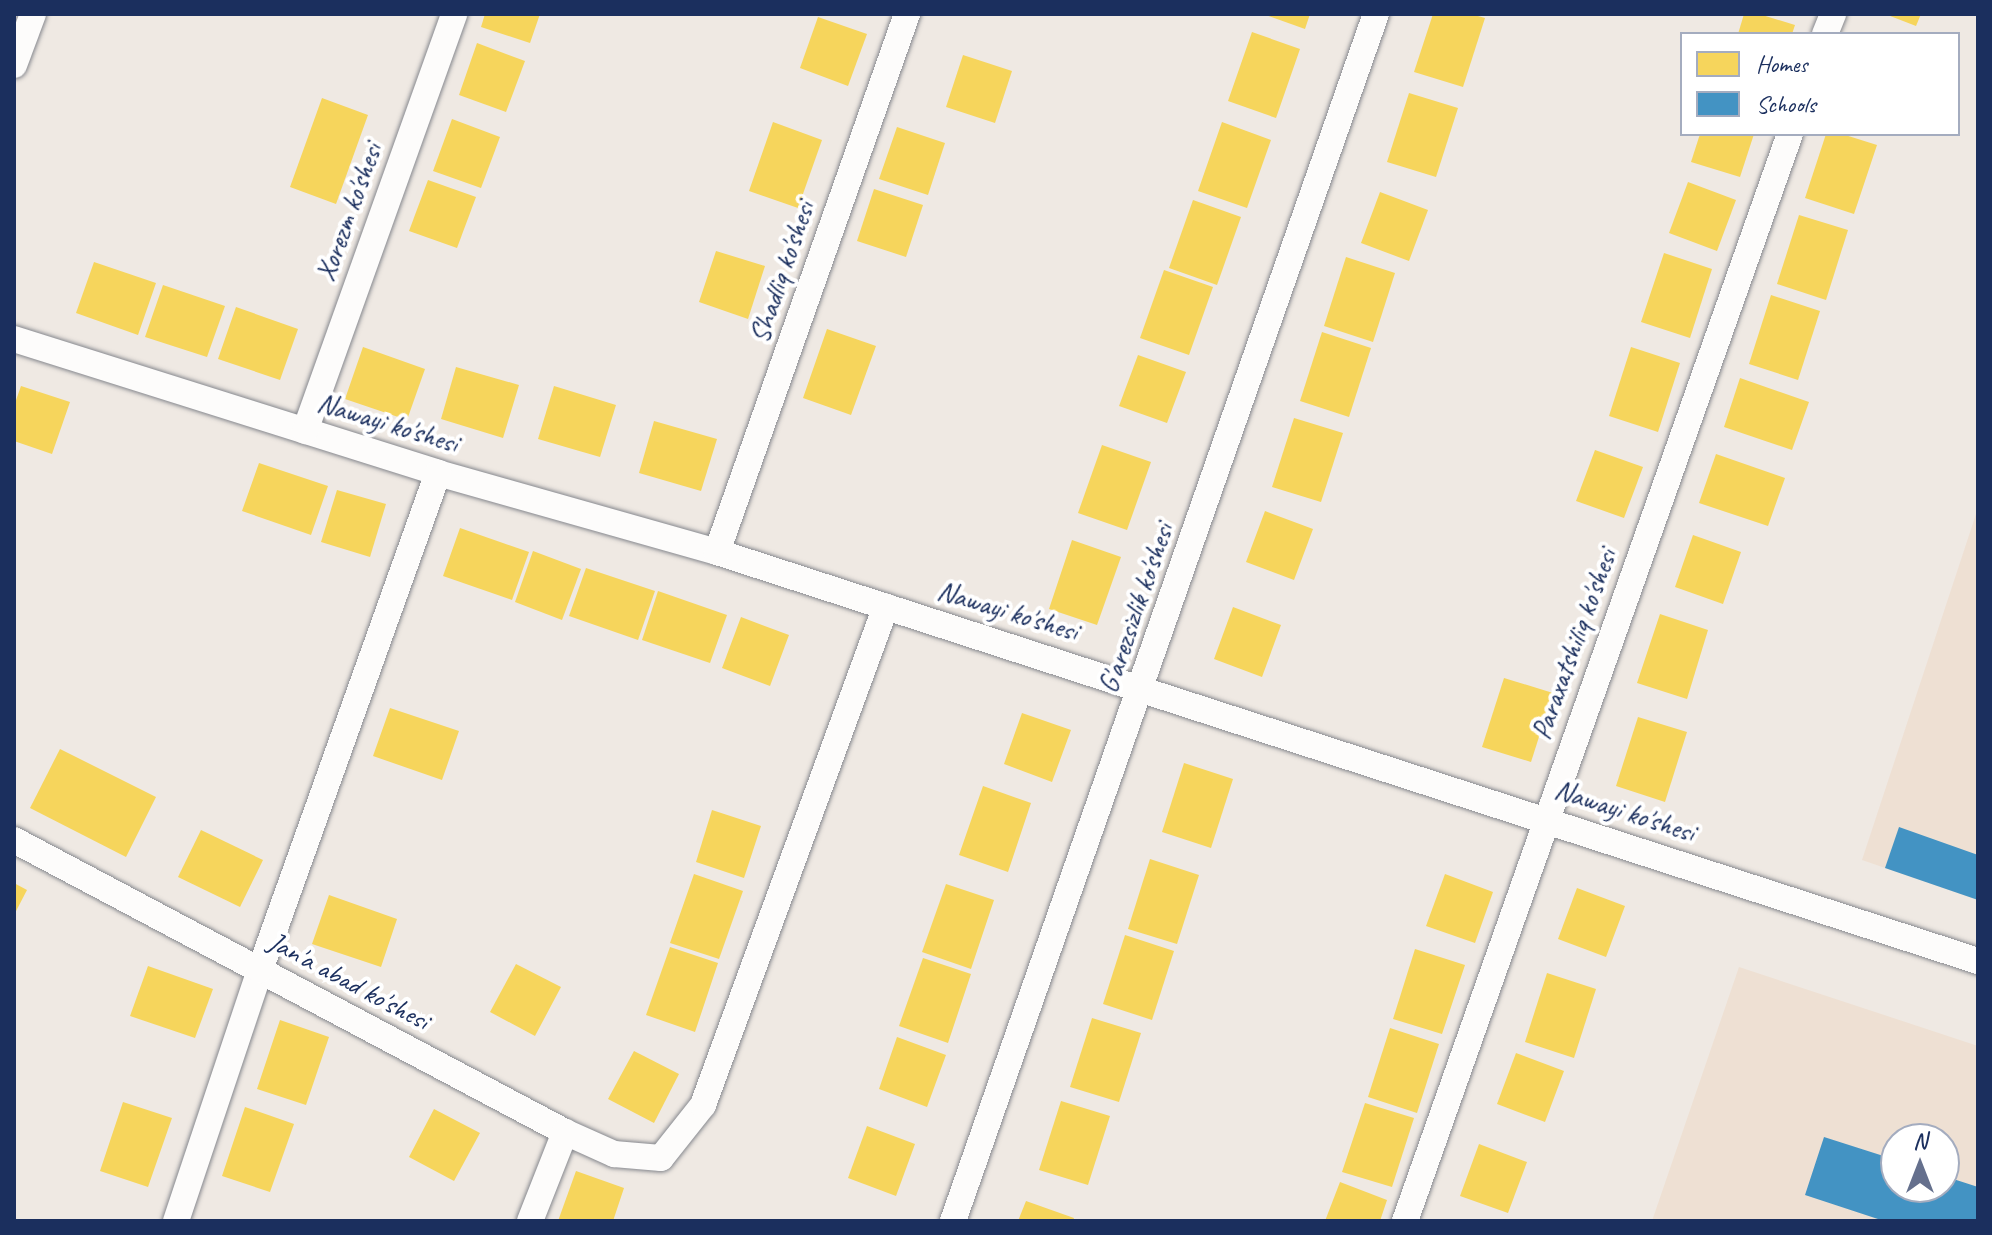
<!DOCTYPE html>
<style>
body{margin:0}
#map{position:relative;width:1992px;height:1235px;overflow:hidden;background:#efe9e3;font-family:Caveat,sans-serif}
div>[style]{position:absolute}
.built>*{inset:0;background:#eee0d3}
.homes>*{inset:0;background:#f6d55c}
.schools>*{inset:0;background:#4393c3}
.roads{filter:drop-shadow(0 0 2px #86888e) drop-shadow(0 0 2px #86888e)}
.minor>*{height:26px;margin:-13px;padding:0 13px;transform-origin:13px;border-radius:13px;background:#fdfcfb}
span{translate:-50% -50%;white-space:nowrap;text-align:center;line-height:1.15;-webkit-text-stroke:8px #fff;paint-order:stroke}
.street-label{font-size:28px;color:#1b2f5e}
.frame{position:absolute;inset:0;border:16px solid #1b2f5e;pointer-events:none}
.legend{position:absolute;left:1680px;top:32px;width:280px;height:104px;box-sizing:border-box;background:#fff;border:2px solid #a4acbf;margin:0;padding:10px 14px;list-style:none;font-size:24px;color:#1b2f5e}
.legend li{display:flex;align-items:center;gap:16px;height:40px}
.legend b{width:40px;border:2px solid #a4acbf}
.north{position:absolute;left:1880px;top:1123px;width:80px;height:80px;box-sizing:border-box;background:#fff;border:2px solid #a4acbf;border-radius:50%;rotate:0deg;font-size:22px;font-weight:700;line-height:32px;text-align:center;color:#1b2f5e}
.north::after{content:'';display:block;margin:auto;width:28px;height:36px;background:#65708d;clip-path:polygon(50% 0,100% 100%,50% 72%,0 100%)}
</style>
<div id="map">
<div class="built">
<i style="clip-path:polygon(1978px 508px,1978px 900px,1862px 860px)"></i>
<i style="clip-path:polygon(evenodd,1739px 967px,1978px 1046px,1978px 1221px,1652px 1221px,1739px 967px,1896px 1139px,1944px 1139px,1944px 1187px,1896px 1187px,1896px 1139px)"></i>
</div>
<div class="homes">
<i style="clip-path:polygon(485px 14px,540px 14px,530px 43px,481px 27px)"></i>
<i style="clip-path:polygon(1263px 14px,1310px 14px,1305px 29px)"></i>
<i style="clip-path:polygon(1433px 14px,1471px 14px,1485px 18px,1463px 87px,1414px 72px)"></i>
<i style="clip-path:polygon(1744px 14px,1759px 14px,1795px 25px,1792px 34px,1738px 34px)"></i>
<i style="clip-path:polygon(1885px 14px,1921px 14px,1916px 26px)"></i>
<i style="clip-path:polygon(818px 17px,867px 34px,848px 86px,800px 68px)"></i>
<i style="clip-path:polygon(1252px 32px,1300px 49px,1276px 118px,1228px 101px)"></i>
<i style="clip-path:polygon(477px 43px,525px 61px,506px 112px,459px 95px)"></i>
<i style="clip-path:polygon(963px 55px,1012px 71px,995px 123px,946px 107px)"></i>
<i style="clip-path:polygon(1409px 93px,1458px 108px,1436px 177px,1387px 162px)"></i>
<i style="clip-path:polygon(322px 98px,368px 115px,336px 204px,290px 187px)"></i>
<i style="clip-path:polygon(452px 119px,500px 137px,481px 188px,433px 171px)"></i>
<i style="clip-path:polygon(773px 122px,822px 140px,798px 208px,749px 191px)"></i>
<i style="clip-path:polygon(1222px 122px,1271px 140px,1247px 208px,1198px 191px)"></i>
<i style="clip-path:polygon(897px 127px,945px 143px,928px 195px,879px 179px)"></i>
<i style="clip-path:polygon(1700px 134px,1754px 134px,1740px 177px,1691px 162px)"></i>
<i style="clip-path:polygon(1826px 134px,1842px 134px,1877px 145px,1854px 214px,1805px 198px)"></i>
<i style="clip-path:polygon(428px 180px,476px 197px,457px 248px,409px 231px)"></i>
<i style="clip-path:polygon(1688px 182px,1736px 200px,1717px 251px,1669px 233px)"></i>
<i style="clip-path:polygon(874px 189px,923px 205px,906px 257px,857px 241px)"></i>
<i style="clip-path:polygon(1380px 192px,1428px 210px,1409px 261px,1361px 243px)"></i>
<i style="clip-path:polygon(1193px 200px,1241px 217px,1217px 285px,1169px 268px)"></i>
<i style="clip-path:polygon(1799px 215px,1848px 230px,1826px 300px,1777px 284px)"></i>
<i style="clip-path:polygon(716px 251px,765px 266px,748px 319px,699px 302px)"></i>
<i style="clip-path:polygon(1664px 253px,1712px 269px,1690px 338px,1641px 322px)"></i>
<i style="clip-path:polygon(1346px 257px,1395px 273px,1373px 342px,1324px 326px)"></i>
<i style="clip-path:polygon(94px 262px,156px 283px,138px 335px,76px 313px)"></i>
<i style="clip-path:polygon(1164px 270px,1213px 287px,1189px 355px,1140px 338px)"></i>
<i style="clip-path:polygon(163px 285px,225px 306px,207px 357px,145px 337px)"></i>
<i style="clip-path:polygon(1771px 295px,1820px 311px,1798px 380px,1749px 364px)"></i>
<i style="clip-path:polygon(236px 307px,298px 329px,280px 380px,218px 359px)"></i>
<i style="clip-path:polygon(827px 329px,876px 346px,851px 415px,803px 398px)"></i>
<i style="clip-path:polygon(1322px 332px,1371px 348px,1349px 417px,1300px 401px)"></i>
<i style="clip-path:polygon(363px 347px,425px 369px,407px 420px,345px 399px)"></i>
<i style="clip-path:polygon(1631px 347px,1680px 363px,1658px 432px,1609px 416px)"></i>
<i style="clip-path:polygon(1138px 355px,1186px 372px,1167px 423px,1119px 406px)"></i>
<i style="clip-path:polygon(456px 367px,519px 385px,503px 438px,441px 419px)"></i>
<i style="clip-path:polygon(1740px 378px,1809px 402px,1792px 450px,1724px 427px)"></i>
<i style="clip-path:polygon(21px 386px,70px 402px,52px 454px,14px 441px,14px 406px)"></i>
<i style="clip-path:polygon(554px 386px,616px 405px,600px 457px,538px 439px)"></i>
<i style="clip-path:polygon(1294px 418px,1343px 433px,1321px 502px,1272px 487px)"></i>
<i style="clip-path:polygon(654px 421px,717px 439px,701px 491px,639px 473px)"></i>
<i style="clip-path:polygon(1102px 445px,1151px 462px,1127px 530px,1078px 513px)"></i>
<i style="clip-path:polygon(1595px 450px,1643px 467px,1624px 518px,1576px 501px)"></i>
<i style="clip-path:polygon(1716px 454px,1785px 478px,1768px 526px,1699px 503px)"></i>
<i style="clip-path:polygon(259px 463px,328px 486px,311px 535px,242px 511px)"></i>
<i style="clip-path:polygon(337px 490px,386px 504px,370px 557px,321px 542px)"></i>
<i style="clip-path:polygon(1265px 511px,1313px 529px,1294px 580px,1246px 562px)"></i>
<i style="clip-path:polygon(460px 528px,529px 552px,512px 600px,443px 576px)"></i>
<i style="clip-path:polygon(1693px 535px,1741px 552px,1723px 604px,1675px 587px)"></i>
<i style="clip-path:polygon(1072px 540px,1121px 557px,1097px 625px,1049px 609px)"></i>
<i style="clip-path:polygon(533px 551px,581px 569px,562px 620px,515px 602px)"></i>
<i style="clip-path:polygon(586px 568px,655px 591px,638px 640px,569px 616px)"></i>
<i style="clip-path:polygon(658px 591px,727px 615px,710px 663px,642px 640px)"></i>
<i style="clip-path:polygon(1233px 607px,1281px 625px,1262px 677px,1214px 659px)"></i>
<i style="clip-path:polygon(1660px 614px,1708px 630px,1687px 699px,1637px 683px)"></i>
<i style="clip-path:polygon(741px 617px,789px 635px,770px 686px,722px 668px)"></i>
<i style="clip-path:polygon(1504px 678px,1553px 693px,1531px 762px,1482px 747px)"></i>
<i style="clip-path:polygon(390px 708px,459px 731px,442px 780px,373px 756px)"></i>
<i style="clip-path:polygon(1022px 713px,1071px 730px,1052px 782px,1004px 764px)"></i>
<i style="clip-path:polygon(1638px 717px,1687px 732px,1665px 802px,1616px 786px)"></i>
<i style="clip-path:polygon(60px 749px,156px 797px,126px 857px,30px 808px)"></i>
<i style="clip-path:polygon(1184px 763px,1233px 779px,1211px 848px,1162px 832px)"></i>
<i style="clip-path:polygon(983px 786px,1031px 803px,1008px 872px,959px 855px)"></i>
<i style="clip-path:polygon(712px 810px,761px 826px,744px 878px,696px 862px)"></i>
<i style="clip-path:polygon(201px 830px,263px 860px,240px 907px,178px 877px)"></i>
<i style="clip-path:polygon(1150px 859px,1199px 875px,1177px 944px,1128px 929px)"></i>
<i style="clip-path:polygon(694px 874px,743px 891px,719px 959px,670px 943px)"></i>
<i style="clip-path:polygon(1445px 874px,1493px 892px,1475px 943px,1426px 926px)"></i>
<i style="clip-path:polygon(14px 883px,27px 890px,14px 915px)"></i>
<i style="clip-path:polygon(946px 884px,994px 900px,971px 969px,922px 952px)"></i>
<i style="clip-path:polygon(1577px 888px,1625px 906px,1606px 957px,1558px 939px)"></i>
<i style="clip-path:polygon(329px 895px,397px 919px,381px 967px,312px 944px)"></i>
<i style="clip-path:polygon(1125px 935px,1174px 951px,1152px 1020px,1103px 1004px)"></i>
<i style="clip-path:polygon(670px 947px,718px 963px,695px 1032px,646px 1015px)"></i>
<i style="clip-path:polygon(1415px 949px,1465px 965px,1442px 1034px,1393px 1019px)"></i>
<i style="clip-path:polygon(923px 958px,971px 974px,948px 1043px,899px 1026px)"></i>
<i style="clip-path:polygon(516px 964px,561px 987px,535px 1036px,490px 1012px)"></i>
<i style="clip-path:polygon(148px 966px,213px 989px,195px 1038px,130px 1016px)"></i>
<i style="clip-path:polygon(1547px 973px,1596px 989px,1574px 1058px,1525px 1042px)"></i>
<i style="clip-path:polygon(1092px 1018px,1141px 1033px,1119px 1102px,1070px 1087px)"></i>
<i style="clip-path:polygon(280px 1020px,329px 1037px,306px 1105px,257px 1089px)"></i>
<i style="clip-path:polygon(1390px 1028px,1439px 1044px,1417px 1113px,1368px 1097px)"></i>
<i style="clip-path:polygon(897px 1037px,946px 1055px,927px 1107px,879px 1089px)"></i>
<i style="clip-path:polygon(634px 1051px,679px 1074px,654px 1123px,608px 1099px)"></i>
<i style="clip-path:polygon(1516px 1053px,1564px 1071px,1545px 1122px,1497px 1104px)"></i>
<i style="clip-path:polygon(1061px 1101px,1110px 1116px,1088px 1185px,1039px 1170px)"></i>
<i style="clip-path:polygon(123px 1102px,172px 1118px,148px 1187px,100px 1171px)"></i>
<i style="clip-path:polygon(1365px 1103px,1414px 1118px,1392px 1187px,1342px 1172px)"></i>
<i style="clip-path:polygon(245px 1107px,294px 1124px,270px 1192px,222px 1176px)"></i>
<i style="clip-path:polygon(434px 1109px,480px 1133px,454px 1181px,409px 1157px)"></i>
<i style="clip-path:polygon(867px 1126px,915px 1144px,896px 1196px,848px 1178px)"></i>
<i style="clip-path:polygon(1479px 1144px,1527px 1162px,1508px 1213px,1460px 1196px)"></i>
<i style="clip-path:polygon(576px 1171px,624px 1188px,613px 1221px,558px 1221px)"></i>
<i style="clip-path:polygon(1340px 1182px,1387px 1200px,1380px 1221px,1325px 1221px)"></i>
<i style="clip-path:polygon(1026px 1201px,1074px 1218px,1073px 1221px,1018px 1221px)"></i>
</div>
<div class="schools">
<i style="clip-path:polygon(1899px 827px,1978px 855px,1978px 900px,1885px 868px)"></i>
<i style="clip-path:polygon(1824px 1137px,1896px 1160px,1896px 1187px,1944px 1187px,1944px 1176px,1978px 1187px,1978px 1221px,1884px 1221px,1805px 1195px)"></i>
</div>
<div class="roads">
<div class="minor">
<i style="left:1825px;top:34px;width:22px;rotate:-68deg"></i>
<i style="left:14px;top:65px;width:54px;rotate:-69.6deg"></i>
<i style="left:14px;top:339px;width:445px;rotate:17.5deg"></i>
<i style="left:438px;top:473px;width:290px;rotate:15.8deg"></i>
<i style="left:717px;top:552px;width:1326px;rotate:17.97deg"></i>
<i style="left:305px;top:431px;width:443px;rotate:-70.3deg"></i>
<i style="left:717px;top:552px;width:571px;rotate:-70.55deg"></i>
<i style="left:14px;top:840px;width:624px;rotate:27.92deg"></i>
<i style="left:565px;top:1132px;width:54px;rotate:24.2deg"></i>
<i style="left:614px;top:1154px;width:47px;rotate:4.9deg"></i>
<i style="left:661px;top:1158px;width:68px;rotate:-51.6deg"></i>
<i style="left:703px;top:1105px;width:531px;rotate:-69.86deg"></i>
<i style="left:176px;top:1221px;width:265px;rotate:-71.5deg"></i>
<i style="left:260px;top:970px;width:528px;rotate:-70.3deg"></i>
<i style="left:530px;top:1221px;width:96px;rotate:-68.5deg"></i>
<i style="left:953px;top:1221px;width:1279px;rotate:-70.69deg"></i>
<i style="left:1405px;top:1221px;width:1153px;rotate:-70.5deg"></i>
</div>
</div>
<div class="street-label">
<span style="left:349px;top:212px;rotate:-70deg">Xorezm ko'shesi</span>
<span style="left:782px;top:272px;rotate:-71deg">Shadliq ko'shesi</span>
<span style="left:388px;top:423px;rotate:17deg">Nawayi ko'shesi</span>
<span style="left:1136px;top:608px;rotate:-71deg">G'arezsizlik ko'shesi</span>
<span style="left:1008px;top:611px;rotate:17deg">Nawayi ko'shesi</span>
<span style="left:1574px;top:644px;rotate:-70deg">Paraxatshiliq ko'shesi</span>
<span style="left:1625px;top:811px;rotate:18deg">Nawayi ko'shesi</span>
<span style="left:349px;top:981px;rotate:28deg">Jan'a abad ko'shesi</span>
</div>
<div class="frame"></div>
<ul class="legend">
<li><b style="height:22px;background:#f6d55c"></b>Homes</li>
<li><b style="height:22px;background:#4393c3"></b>Schools</li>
</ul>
<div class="north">N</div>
</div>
